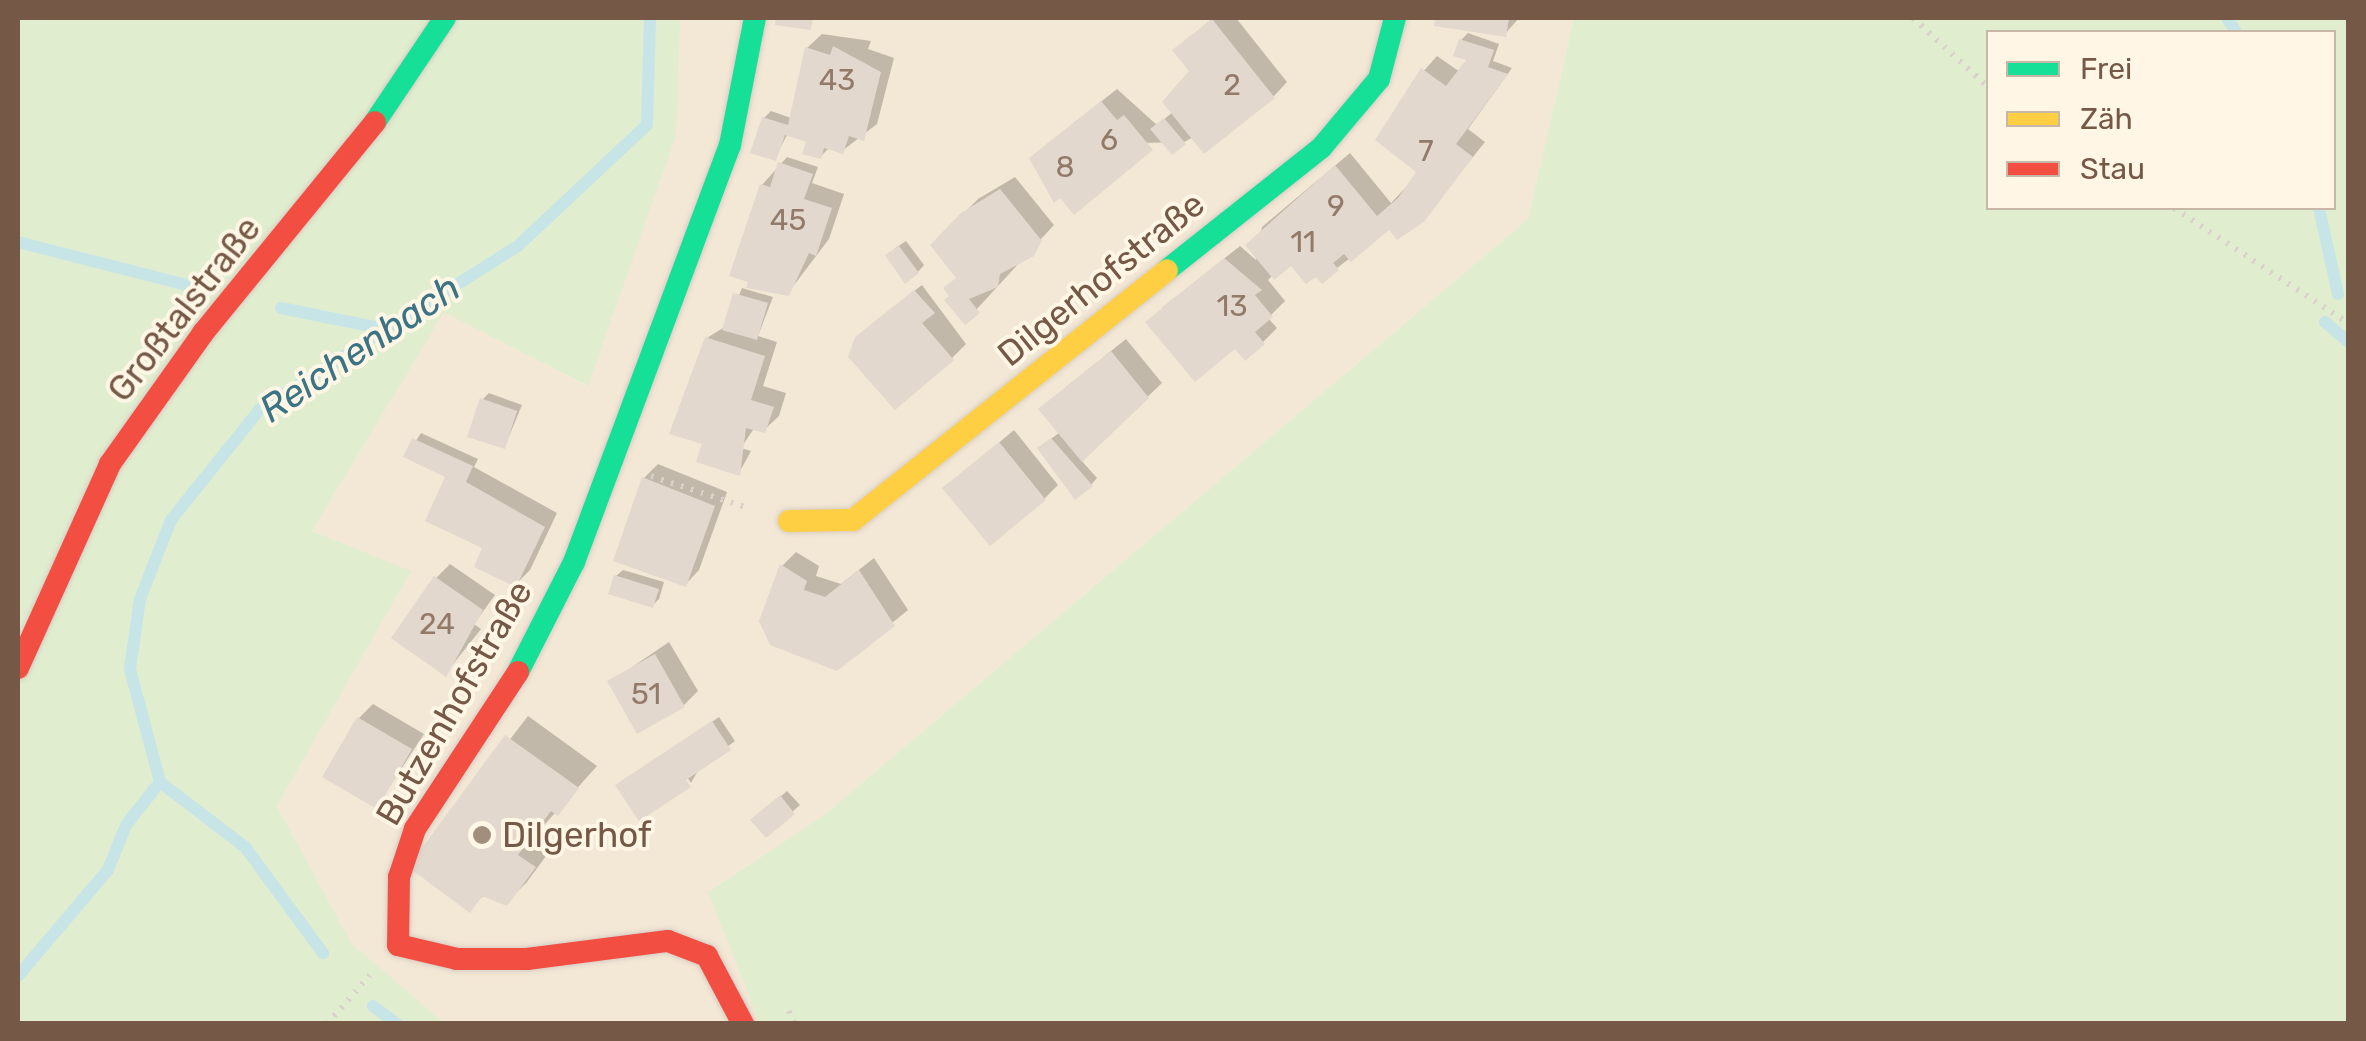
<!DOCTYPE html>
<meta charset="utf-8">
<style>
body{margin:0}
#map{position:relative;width:2366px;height:1041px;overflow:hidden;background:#f7f1e6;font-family:Rubik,sans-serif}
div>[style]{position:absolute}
.residential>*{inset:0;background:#f3e7d5}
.green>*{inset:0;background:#e0eecf}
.shadow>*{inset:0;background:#0003}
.stream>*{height:12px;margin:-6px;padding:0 6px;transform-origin:6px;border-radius:6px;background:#c7e4e7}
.building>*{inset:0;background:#e3d8cd}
.path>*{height:6px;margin-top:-3px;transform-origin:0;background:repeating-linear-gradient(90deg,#dad1ca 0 2.5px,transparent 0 10.5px)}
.roads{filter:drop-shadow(0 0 2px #d7cdc3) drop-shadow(0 0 2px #d7cdc3)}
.fast>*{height:22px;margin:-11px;padding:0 11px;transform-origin:11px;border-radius:11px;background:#16e098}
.slow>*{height:22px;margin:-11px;padding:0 11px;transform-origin:11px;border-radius:11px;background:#ffcf43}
.jam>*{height:22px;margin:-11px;padding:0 11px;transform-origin:11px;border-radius:11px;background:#f24e42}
.dots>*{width:28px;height:28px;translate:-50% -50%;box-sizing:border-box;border:5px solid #fff6e6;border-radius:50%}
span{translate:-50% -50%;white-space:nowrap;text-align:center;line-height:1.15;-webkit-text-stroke:8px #fff6e6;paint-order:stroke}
.number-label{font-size:30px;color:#927a69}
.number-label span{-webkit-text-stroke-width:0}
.street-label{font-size:35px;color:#755845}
.poi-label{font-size:35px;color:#755845}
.left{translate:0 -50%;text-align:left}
.water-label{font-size:38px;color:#3b7484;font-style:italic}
.frame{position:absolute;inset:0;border:20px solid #755845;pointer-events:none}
.legend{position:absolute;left:1986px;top:30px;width:350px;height:180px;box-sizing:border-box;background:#fff6e6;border:2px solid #c8b7a6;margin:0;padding:12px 18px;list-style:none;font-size:30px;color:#755845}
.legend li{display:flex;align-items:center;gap:20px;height:50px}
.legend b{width:50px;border:2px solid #c8b7a6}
</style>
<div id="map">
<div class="residential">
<i style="clip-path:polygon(680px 18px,1574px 18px,1528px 219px,823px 816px,709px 891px,760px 1023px,444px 1023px,350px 943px,277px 806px,410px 572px,312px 531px,444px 311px,587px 386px)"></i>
</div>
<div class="green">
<i style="clip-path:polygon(18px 18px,680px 18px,676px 135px,588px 386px,444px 312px,312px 531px,411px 571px,277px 806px,351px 943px,444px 1023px,18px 1023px)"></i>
<i style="clip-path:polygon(evenodd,1574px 18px,2348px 18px,2348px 1023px,760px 1023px,708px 892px,823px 816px,1528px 219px,1574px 18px,1988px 32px,2334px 32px,2334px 208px,1988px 208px,1988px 32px)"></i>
</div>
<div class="shadow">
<i style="clip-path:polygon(1213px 18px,1236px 18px,1287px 82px,1274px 96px,1184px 142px,1046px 145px,1117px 89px,1157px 125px,1173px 112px,1192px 71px,1175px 50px)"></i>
<i style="clip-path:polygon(1438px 18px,1519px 18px,1505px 34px,1437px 24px)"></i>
<i style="clip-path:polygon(1468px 33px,1499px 44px,1493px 61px,1512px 68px,1468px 129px,1485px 142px,1456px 178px,1337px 268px,1316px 273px,1291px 263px,1273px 275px,1268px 280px,1285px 301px,1268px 318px,1277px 328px,1263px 342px,1236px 345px,1162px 308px,1240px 246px,1256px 260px,1262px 227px,1350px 153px,1391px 203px,1424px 168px,1412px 84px,1437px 56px,1460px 72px,1470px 58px,1461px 40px)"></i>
<i style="clip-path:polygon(822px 34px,871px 41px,868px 49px,894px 58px,877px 124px,842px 151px,830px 147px,820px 157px,810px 140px,788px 133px,775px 158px,764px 118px,771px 111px,791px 118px,807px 48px)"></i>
<i style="clip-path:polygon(787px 157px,818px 167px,812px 183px,844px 194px,829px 239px,788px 293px,762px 185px)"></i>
<i style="clip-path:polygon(1015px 177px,1054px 225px,965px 322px,958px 276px,933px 245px,978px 199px)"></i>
<i style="clip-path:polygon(906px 241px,924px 265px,918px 272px,894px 249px)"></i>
<i style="clip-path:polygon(922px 285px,966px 344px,952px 358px,872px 324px)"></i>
<i style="clip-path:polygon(742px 288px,773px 297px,758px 336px,777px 342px,763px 386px,786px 393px,779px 416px,764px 430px,755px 427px,741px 448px,751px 451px,739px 473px,704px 446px,707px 338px,726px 326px)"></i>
<i style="clip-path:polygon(1126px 339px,1162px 383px,1081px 460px,1097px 478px,1091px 485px,1047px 442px,1060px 432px,1055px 396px)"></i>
<i style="clip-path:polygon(489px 393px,522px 405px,505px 446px,482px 400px)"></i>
<i style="clip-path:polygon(1014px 430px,1058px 485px,1044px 499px,945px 488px)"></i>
<i style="clip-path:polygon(421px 433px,478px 459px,474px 467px,557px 513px,530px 570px,516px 584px,450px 473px,406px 456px)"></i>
<i style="clip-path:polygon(658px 464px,727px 492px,699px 570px,685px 585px,644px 478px)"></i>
<i style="clip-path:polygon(796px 552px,819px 566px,816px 576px,841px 584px,874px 558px,908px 610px,837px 668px,782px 566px)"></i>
<i style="clip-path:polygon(450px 564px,495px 595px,474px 624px,481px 629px,446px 673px,436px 578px)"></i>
<i style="clip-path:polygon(623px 570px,664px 582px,659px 599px,653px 605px,616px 576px)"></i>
<i style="clip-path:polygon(669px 642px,698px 691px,684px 705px,610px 682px)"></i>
<i style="clip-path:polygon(373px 704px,424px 734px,377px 806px,359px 718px)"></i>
<i style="clip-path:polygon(528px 716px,597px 766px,537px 833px,554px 845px,527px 882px,506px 903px,485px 894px,469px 909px,412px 867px)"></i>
<i style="clip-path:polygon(719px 717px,735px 741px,700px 767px,691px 783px,687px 777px,618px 785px)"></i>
<i style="clip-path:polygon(787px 791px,800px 805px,766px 835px,760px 814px)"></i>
</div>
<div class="stream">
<i style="left:2227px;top:18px;width:17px;rotate:57deg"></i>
<i style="left:2319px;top:208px;width:88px;rotate:77.5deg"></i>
<i style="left:18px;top:242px;width:178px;rotate:14.3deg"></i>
<i style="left:281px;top:308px;width:105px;rotate:11.5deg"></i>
<i style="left:2325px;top:322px;width:30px;rotate:40deg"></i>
<i style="left:160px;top:782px;width:107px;rotate:37.4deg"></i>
<i style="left:245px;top:847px;width:132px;rotate:53.7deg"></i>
<i style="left:18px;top:976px;width:139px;rotate:-49.7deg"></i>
<i style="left:108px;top:870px;width:48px;rotate:-68.2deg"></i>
<i style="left:126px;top:825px;width:55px;rotate:-51.7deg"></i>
<i style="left:160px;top:782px;width:117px;rotate:-104.9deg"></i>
<i style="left:130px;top:669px;width:71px;rotate:-81.9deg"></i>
<i style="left:140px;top:599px;width:85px;rotate:-68.6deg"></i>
<i style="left:171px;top:520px;width:142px;rotate:-51.3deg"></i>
<i style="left:260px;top:409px;width:307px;rotate:-32.3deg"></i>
<i style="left:519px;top:245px;width:175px;rotate:-43.2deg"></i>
<i style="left:647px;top:125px;width:107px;rotate:-88.4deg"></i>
<i style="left:373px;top:1006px;width:30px;rotate:37deg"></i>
</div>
<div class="building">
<i style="clip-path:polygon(776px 18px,813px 18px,811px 30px,775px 25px)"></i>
<i style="clip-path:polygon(1435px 18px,1509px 18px,1506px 37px,1434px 26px)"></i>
<i style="clip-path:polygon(1212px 19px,1275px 98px,1204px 154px,1162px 102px,1189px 71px,1172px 50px)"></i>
<i style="clip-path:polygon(1459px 39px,1494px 50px,1488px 67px,1508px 74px,1456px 144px,1473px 157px,1424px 222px,1397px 240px,1389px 230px,1351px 262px,1344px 254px,1333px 263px,1339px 270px,1322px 284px,1316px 277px,1306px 284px,1291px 266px,1274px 280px,1245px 245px,1335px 165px,1377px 216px,1398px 198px,1416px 172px,1375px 140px,1421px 68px,1446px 86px,1466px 60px,1453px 56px)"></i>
<i style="clip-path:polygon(833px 46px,881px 72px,864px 141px,849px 136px,843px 154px,824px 148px,821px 159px,802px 154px,806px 142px,785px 135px,776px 161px,750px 153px,762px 117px,788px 125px,805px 47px,830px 55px)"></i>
<i style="clip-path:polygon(1101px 101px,1117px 120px,1124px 115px,1153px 150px,1074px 215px,1060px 198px,1054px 203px,1029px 158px)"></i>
<i style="clip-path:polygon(1164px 118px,1186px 144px,1172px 155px,1150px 129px)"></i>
<i style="clip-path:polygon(778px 162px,813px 174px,804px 199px,832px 208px,816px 256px,809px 253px,789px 296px,746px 288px,748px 282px,729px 276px,760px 184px,770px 187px)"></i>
<i style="clip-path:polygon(1000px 189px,1042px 241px,1034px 256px,1000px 274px,998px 287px,969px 299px,980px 313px,965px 325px,944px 300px,949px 296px,943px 288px,956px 278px,930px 245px,961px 213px)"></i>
<i style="clip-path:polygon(899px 246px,919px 273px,905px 284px,885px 255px)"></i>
<i style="clip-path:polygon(1224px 258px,1262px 290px,1255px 295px,1273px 317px,1255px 332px,1265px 344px,1245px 361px,1235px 349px,1195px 382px,1145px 322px)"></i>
<i style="clip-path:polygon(914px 290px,935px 313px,922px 323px,954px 360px,895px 410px,848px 357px,855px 337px)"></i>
<i style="clip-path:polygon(733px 293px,768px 303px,757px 340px,722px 330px)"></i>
<i style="clip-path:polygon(705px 337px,765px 356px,751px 400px,774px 407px,765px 433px,746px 428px,740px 476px,696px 462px,702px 444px,669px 434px)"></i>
<i style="clip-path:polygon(1111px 351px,1149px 398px,1082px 462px,1038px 409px)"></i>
<i style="clip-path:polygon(480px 398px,517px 411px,505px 449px,467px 437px)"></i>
<i style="clip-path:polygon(412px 438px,473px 466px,466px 482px,545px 527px,516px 587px,474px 567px,482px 548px,425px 521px,445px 477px,403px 457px)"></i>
<i style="clip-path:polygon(1051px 438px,1093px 486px,1075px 500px,1037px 448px)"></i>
<i style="clip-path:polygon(999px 442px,1046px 500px,990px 546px,942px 488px)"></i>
<i style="clip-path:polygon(642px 477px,715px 506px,686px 587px,613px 561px)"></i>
<i style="clip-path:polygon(780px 564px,807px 581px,804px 590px,825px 597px,859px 570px,895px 626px,837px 671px,770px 645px,759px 621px)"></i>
<i style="clip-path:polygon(614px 575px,659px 589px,653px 608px,608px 594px)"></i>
<i style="clip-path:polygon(434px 576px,483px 610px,446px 677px,391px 638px)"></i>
<i style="clip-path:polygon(655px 654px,685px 707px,637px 734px,607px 681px)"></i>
<i style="clip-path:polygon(357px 717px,412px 749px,377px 809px,322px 777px)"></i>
<i style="clip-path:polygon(712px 721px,731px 750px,686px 780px,691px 787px,639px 821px,615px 785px)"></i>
<i style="clip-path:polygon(505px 735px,579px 788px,558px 816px,551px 811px,518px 855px,536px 867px,507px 906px,482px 896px,470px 913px,408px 867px)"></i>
<i style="clip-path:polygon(780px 795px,795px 814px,766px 838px,750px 820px)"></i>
</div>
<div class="path">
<i style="left:1913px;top:18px;width:102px;rotate:42.6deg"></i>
<i style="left:2174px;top:208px;width:209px;rotate:33.5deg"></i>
<i style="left:651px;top:476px;width:102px;rotate:18.3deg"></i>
<i style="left:789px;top:1011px;width:14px;rotate:65deg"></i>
<i style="left:327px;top:1024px;width:65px;rotate:-48.7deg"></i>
</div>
<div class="roads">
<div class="fast">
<i style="left:375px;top:122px;width:125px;rotate:-56.1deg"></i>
<i style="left:1167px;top:270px;width:196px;rotate:-38.4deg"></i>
<i style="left:1321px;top:148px;width:90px;rotate:-50deg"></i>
<i style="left:1379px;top:79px;width:63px;rotate:-75.3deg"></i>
<i style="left:518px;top:672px;width:123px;rotate:-63deg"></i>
<i style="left:574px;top:562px;width:445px;rotate:-69.5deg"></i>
<i style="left:730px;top:145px;width:129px;rotate:-78.9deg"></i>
</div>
<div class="slow">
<i style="left:789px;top:521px;width:64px;rotate:-0.9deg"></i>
<i style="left:853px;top:520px;width:401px;rotate:-38.5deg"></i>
</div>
<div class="jam">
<i style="left:18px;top:668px;width:224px;rotate:-65.7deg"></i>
<i style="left:110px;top:464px;width:161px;rotate:-54.6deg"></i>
<i style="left:203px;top:333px;width:272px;rotate:-50.8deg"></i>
<i style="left:518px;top:672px;width:188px;rotate:123.3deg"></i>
<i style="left:415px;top:829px;width:51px;rotate:108.4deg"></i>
<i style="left:399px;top:877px;width:68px;rotate:90.8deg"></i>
<i style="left:398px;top:945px;width:61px;rotate:13.3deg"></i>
<i style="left:457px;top:959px;width:70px"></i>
<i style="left:527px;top:959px;width:142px;rotate:-7.3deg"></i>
<i style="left:668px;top:941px;width:42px;rotate:21deg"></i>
<i style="left:707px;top:956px;width:77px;rotate:62.1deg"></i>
</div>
</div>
<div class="dots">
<i style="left:482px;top:835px;background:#a28e7d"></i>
</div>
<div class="number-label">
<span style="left:837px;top:80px">43</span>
<span style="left:1232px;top:85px">2</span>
<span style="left:1109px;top:140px">6</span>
<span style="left:1426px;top:151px">7</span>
<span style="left:1065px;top:167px">8</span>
<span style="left:1336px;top:206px">9</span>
<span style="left:788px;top:220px">45</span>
<span style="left:1303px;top:242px">11</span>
<span style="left:1232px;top:306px">13</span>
<span style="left:437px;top:624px">24</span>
<span style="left:646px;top:694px">51</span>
</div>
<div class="street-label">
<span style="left:1101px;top:279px;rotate:-39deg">Dilgerhofstraße</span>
<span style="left:184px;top:309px;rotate:-52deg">Großtalstraße</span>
<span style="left:454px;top:703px;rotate:-60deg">Butzenhofstraße</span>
</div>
<div class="poi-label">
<span class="left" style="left:502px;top:835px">Dilgerhof</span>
</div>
<div class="water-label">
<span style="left:360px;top:349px;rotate:-34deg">Reichenbach</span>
</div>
<div class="frame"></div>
<ul class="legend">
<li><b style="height:12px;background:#16e098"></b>Frei</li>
<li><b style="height:12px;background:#ffcf43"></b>Zäh</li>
<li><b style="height:12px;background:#f24e42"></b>Stau</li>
</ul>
</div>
